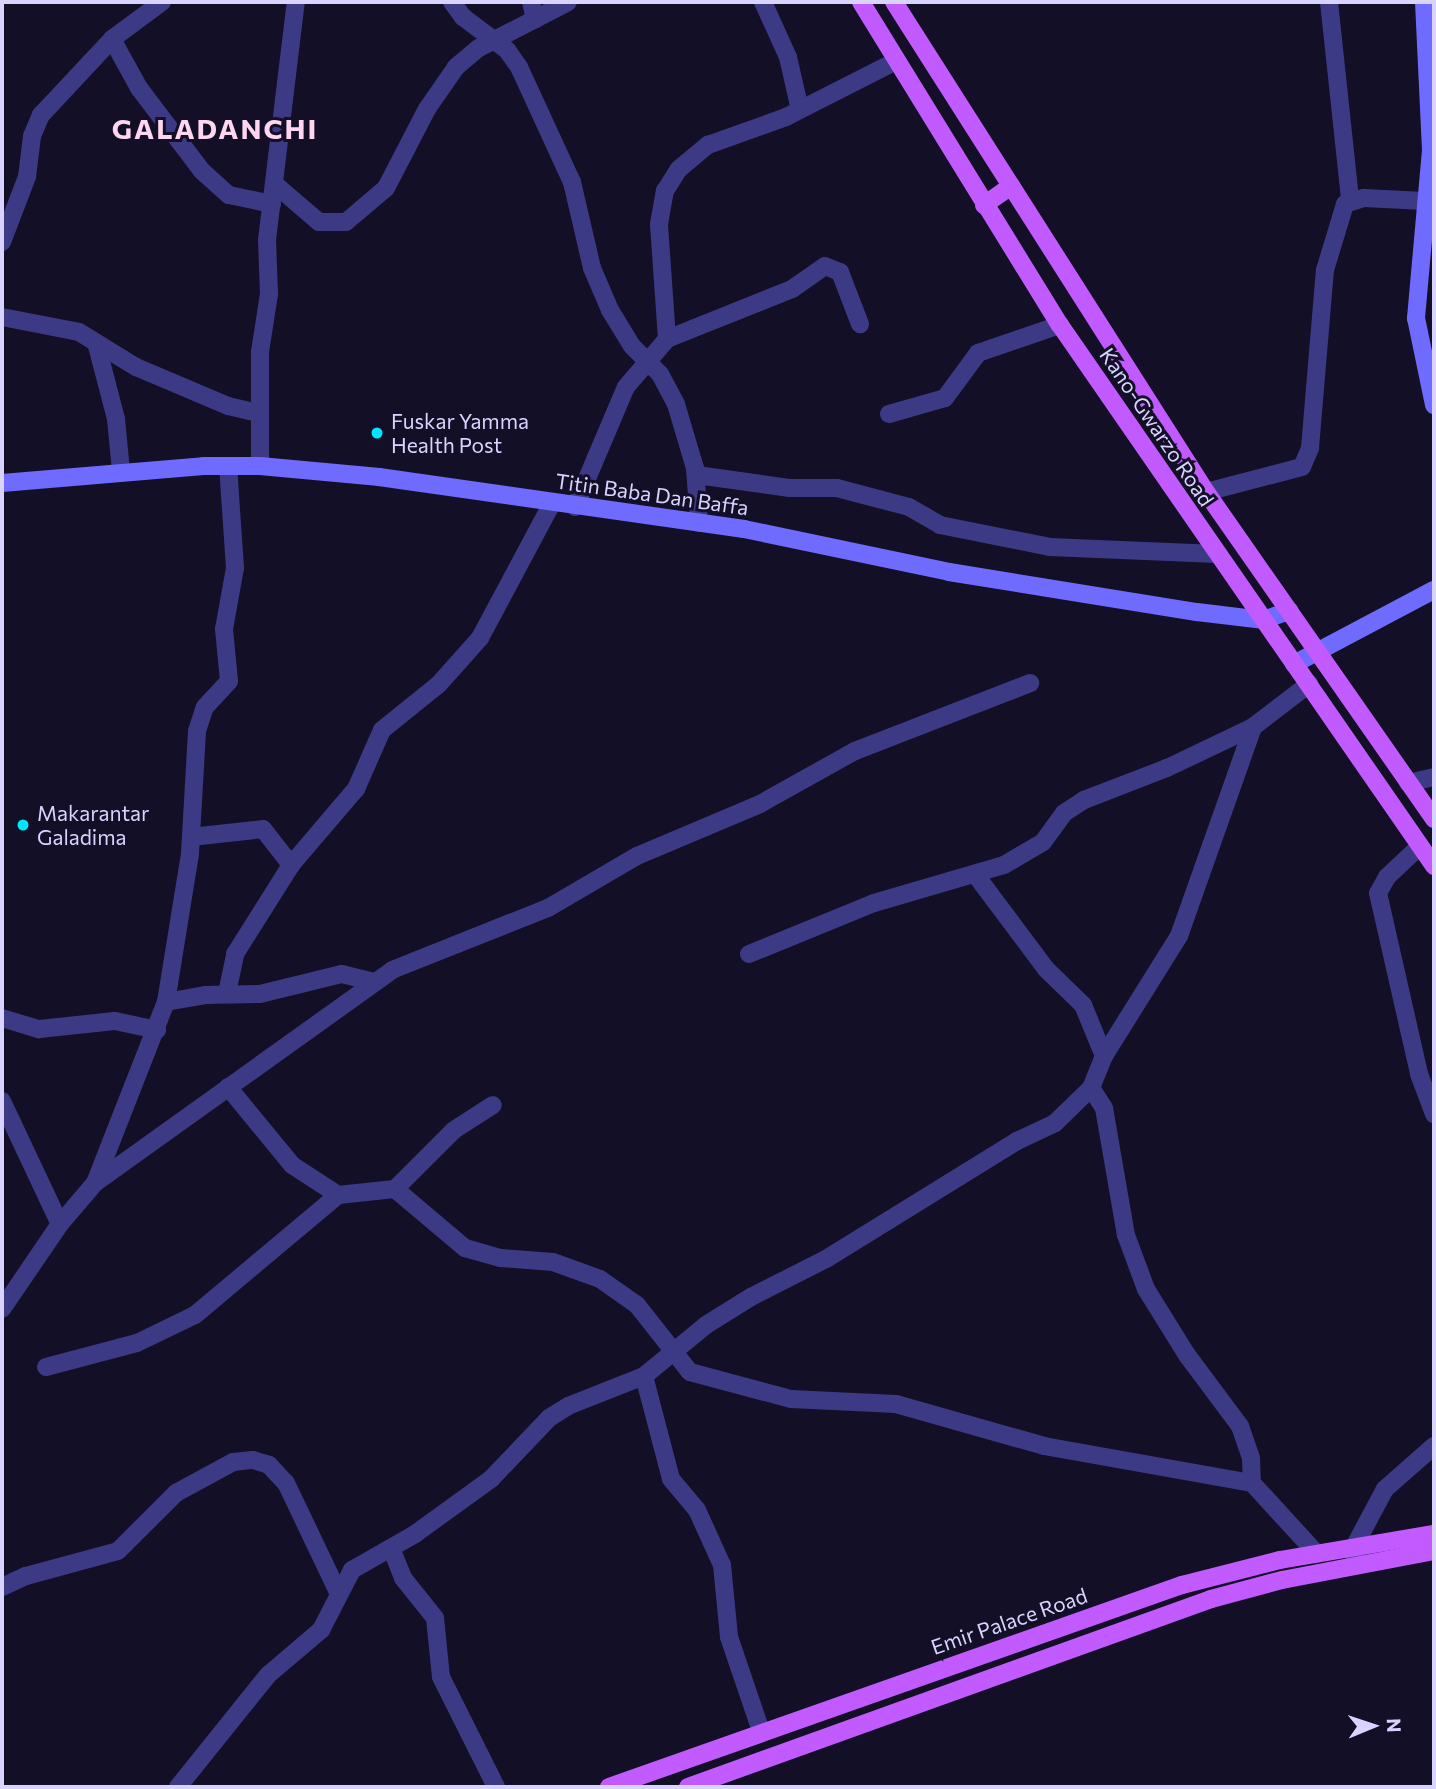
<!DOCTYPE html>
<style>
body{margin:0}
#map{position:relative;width:1436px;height:1789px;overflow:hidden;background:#130f26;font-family:Commissioner,sans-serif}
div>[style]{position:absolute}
.street>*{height:18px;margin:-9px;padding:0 9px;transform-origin:9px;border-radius:9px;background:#3d3a85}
.secondary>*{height:18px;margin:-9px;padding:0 9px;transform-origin:9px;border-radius:9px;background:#6f6bff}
.primary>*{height:18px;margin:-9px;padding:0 9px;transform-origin:9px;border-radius:9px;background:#c25bff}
.dots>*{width:19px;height:19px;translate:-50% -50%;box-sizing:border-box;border:4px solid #130f26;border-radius:50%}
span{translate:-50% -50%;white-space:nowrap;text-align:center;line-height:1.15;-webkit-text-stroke:6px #130f26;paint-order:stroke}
.poi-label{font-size:21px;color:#d9d4ff}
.left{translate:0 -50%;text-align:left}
.street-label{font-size:21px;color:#d9d4ff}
.district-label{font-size:28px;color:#ffd6f0;font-weight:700;letter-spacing:2px}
.frame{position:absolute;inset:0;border:4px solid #d9d4ff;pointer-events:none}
.north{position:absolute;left:1338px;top:1691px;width:70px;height:70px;-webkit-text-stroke:5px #130f26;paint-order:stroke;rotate:88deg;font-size:19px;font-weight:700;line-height:28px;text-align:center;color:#d9d4ff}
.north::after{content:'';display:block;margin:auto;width:24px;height:32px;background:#d9d4ff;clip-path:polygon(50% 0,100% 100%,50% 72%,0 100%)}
</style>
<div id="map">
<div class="street">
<i style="left:452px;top:2px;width:19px;rotate:54deg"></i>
<i style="left:463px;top:17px;width:55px;rotate:36.9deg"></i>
<i style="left:507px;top:50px;width:21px;rotate:55deg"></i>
<i style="left:519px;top:67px;width:127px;rotate:65.3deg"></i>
<i style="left:572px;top:182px;width:88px;rotate:76.9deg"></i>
<i style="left:592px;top:268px;width:46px;rotate:66.8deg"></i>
<i style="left:610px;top:310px;width:42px;rotate:58.6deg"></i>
<i style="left:632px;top:346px;width:40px;rotate:45deg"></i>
<i style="left:660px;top:374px;width:34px;rotate:62deg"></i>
<i style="left:676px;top:404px;width:67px;rotate:73.5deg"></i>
<i style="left:695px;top:468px;width:55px;rotate:85.8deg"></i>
<i style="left:531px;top:2px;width:18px;rotate:77deg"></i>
<i style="left:763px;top:2px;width:60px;rotate:65.6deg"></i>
<i style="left:788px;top:57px;width:54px;rotate:77.2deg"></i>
<i style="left:1329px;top:2px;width:198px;rotate:83.9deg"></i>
<i style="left:112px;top:39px;width:56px;rotate:61.1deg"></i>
<i style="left:139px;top:88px;width:104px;rotate:52.8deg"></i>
<i style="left:202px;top:171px;width:36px;rotate:42deg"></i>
<i style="left:229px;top:195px;width:44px;rotate:11.8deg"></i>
<i style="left:277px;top:186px;width:55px;rotate:40.6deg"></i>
<i style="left:319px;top:222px;width:27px"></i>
<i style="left:346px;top:222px;width:52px;rotate:-40.4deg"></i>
<i style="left:386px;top:188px;width:89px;rotate:-62.6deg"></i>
<i style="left:427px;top:109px;width:51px;rotate:-55.4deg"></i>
<i style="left:456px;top:67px;width:30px;rotate:-40deg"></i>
<i style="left:479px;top:48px;width:100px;rotate:-27.3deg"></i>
<i style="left:2px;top:242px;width:70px;rotate:-69deg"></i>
<i style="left:27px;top:177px;width:41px;rotate:-83deg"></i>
<i style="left:32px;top:136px;width:23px;rotate:-67deg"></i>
<i style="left:41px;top:115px;width:104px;rotate:-46.9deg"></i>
<i style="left:112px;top:39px;width:62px;rotate:-36.5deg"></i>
<i style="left:2px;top:317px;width:78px;rotate:11deg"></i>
<i style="left:79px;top:332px;width:67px;rotate:31.6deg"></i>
<i style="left:136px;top:367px;width:100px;rotate:23deg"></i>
<i style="left:228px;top:406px;width:32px;rotate:13deg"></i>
<i style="left:667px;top:339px;width:115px;rotate:-94deg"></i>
<i style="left:659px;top:224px;width:34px;rotate:-80deg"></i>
<i style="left:665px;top:191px;width:26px;rotate:-58deg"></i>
<i style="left:679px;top:169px;width:38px;rotate:-40deg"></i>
<i style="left:708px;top:145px;width:83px;rotate:-19.7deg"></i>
<i style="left:786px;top:117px;width:123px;rotate:-27deg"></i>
<i style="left:97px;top:346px;width:75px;rotate:75.4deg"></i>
<i style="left:116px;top:419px;width:52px;rotate:84.5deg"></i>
<i style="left:889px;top:414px;width:58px;rotate:-15.9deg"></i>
<i style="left:945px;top:398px;width:56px;rotate:-53.7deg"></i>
<i style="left:978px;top:353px;width:87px;rotate:-18.9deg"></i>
<i style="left:260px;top:466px;width:114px;rotate:-90deg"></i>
<i style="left:260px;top:352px;width:59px;rotate:-81.2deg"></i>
<i style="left:269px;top:294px;width:54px;rotate:-92.1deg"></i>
<i style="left:267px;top:240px;width:240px;rotate:-83.1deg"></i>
<i style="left:697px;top:475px;width:94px;rotate:8deg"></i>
<i style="left:790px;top:488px;width:47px"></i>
<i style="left:837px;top:488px;width:74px;rotate:14.8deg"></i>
<i style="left:909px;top:507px;width:36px;rotate:30deg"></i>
<i style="left:940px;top:525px;width:112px;rotate:11.3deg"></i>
<i style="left:1050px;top:547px;width:167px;rotate:2.4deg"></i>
<i style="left:1206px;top:492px;width:99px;rotate:-14.6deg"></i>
<i style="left:1302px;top:467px;width:21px;rotate:-67deg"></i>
<i style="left:1310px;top:448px;width:179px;rotate:-85.2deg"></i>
<i style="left:1325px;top:270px;width:69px;rotate:-73.1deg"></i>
<i style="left:1345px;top:204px;width:20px;rotate:-18deg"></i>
<i style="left:1364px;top:198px;width:61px;rotate:2.8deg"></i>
<i style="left:575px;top:507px;width:130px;rotate:-67deg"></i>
<i style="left:626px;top:387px;width:63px;rotate:-49.5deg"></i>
<i style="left:667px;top:339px;width:135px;rotate:-21.8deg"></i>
<i style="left:792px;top:289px;width:40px;rotate:-34.9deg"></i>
<i style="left:825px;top:266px;width:16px;rotate:22deg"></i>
<i style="left:840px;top:272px;width:56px;rotate:69deg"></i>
<i style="left:1408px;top:783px;width:27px;rotate:-13deg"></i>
<i style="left:191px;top:837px;width:72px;rotate:-6.3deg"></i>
<i style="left:263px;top:829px;width:46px;rotate:52.1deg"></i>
<i style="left:1420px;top:846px;width:45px;rotate:136.8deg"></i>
<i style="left:1387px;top:877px;width:18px;rotate:119deg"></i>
<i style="left:1378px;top:893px;width:186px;rotate:77.2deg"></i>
<i style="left:1419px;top:1074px;width:43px;rotate:69.4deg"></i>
<i style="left:975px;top:874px;width:119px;rotate:53.2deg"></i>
<i style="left:1046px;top:969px;width:52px;rotate:44.2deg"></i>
<i style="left:1083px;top:1005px;width:55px;rotate:67.6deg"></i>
<i style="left:749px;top:954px;width:135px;rotate:-22.2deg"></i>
<i style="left:874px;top:903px;width:135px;rotate:-16.3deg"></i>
<i style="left:1004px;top:865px;width:45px;rotate:-30.5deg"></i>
<i style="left:1043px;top:842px;width:36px;rotate:-54deg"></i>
<i style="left:1064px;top:813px;width:24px;rotate:-33deg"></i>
<i style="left:1084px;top:800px;width:89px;rotate:-21.1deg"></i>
<i style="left:1167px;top:768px;width:95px;rotate:-25.5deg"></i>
<i style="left:1253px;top:727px;width:71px;rotate:-37.5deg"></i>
<i style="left:227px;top:993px;width:40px;rotate:-78deg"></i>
<i style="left:235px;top:954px;width:105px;rotate:-57.8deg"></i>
<i style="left:291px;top:865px;width:100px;rotate:-49.5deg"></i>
<i style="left:356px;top:789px;width:64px;rotate:-66.2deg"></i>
<i style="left:382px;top:730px;width:73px;rotate:-38.9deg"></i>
<i style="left:439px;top:684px;width:62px;rotate:-48.3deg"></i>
<i style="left:480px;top:638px;width:153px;rotate:-61.9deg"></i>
<i style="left:166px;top:1002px;width:41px;rotate:-9.9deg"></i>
<i style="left:206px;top:995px;width:54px;rotate:-1.1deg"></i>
<i style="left:260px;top:994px;width:84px;rotate:-13.7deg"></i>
<i style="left:342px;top:974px;width:33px;rotate:14deg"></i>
<i style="left:2px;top:1018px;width:39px;rotate:17deg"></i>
<i style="left:39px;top:1029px;width:76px;rotate:-6deg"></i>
<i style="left:115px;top:1021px;width:43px;rotate:12.1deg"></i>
<i style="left:228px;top:1087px;width:101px;rotate:50.6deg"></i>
<i style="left:292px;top:1165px;width:55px;rotate:33.1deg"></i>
<i style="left:338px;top:1195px;width:57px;rotate:-6deg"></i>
<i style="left:395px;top:1189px;width:83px;rotate:-45deg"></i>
<i style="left:454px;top:1130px;width:46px;rotate:-32.7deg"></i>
<i style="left:1091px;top:1088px;width:24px;rotate:57deg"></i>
<i style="left:1104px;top:1108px;width:129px;rotate:80.2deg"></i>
<i style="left:1126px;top:1235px;width:58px;rotate:69.7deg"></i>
<i style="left:1146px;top:1289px;width:78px;rotate:58.2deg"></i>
<i style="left:1187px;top:1355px;width:89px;rotate:53.3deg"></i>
<i style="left:1240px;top:1426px;width:34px;rotate:71deg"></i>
<i style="left:1251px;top:1458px;width:25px;rotate:88deg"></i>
<i style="left:2px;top:1101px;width:136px;rotate:64.8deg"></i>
<i style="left:95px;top:1183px;width:194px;rotate:-68.6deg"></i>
<i style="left:166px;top:1002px;width:151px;rotate:-80.8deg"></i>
<i style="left:190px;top:853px;width:122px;rotate:-86.7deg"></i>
<i style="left:197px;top:731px;width:25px;rotate:-72deg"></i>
<i style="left:205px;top:707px;width:35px;rotate:-47deg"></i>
<i style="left:229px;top:681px;width:52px;rotate:-95.5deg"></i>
<i style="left:224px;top:629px;width:62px;rotate:-79.8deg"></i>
<i style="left:235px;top:568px;width:102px;rotate:-93.9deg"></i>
<i style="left:395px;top:1189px;width:92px;rotate:40.1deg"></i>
<i style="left:465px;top:1248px;width:37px;rotate:16deg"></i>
<i style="left:501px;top:1258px;width:52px;rotate:4.4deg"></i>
<i style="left:553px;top:1262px;width:50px;rotate:19.9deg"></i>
<i style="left:600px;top:1279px;width:45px;rotate:35.1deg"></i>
<i style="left:637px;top:1305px;width:85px;rotate:51.7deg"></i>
<i style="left:690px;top:1372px;width:105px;rotate:15deg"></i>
<i style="left:791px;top:1399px;width:105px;rotate:2.7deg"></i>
<i style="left:896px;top:1404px;width:154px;rotate:15.8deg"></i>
<i style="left:1044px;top:1446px;width:211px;rotate:10.1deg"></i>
<i style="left:1252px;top:1483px;width:96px;rotate:47.5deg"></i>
<i style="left:2px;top:1309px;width:103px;rotate:-55.7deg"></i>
<i style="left:60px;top:1224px;width:54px;rotate:-49.5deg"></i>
<i style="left:95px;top:1183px;width:365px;rotate:-35.6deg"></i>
<i style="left:392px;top:970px;width:168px;rotate:-21.7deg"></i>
<i style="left:548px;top:908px;width:103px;rotate:-30.3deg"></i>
<i style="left:637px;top:856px;width:134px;rotate:-22.9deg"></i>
<i style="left:760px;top:804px;width:109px;rotate:-29.2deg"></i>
<i style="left:855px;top:751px;width:188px;rotate:-21.2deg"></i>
<i style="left:46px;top:1367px;width:94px;rotate:-14.8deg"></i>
<i style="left:137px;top:1343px;width:64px;rotate:-25.8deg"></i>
<i style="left:195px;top:1315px;width:187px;rotate:-40deg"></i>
<i style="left:644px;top:1376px;width:106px;rotate:75.3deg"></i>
<i style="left:671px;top:1479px;width:40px;rotate:50deg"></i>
<i style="left:697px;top:1510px;width:60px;rotate:65.6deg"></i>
<i style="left:722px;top:1565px;width:72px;rotate:84.4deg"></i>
<i style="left:729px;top:1637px;width:102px;rotate:71.2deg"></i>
<i style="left:391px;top:1548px;width:32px;rotate:68deg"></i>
<i style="left:403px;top:1578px;width:51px;rotate:51.3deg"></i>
<i style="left:435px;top:1618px;width:59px;rotate:84.2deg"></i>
<i style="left:441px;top:1677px;width:123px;rotate:63.4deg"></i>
<i style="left:1355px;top:1559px;width:12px;rotate:-95deg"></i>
<i style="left:1354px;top:1547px;width:66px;rotate:-61.9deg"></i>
<i style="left:1385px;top:1489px;width:65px;rotate:-41.3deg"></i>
<i style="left:2px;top:1587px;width:26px;rotate:-25deg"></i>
<i style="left:26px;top:1576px;width:95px;rotate:-15.2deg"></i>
<i style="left:118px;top:1551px;width:82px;rotate:-45deg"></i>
<i style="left:176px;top:1493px;width:65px;rotate:-28.5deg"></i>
<i style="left:233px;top:1462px;width:20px;rotate:-6deg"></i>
<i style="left:253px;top:1460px;width:17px;rotate:17deg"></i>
<i style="left:269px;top:1465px;width:25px;rotate:47deg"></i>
<i style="left:286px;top:1483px;width:123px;rotate:64.5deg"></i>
<i style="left:178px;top:1787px;width:144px;rotate:-51.2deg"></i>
<i style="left:268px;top:1675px;width:70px;rotate:-40.3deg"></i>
<i style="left:321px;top:1630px;width:68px;rotate:-62.7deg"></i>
<i style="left:352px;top:1570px;width:73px;rotate:-29.7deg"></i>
<i style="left:415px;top:1534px;width:94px;rotate:-35.9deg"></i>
<i style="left:491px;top:1479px;width:84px;rotate:-46.4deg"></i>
<i style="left:549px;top:1418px;width:22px;rotate:-32deg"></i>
<i style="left:568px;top:1406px;width:82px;rotate:-21.5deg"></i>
<i style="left:644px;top:1376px;width:80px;rotate:-39.4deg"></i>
<i style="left:706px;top:1325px;width:53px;rotate:-31.9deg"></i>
<i style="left:751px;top:1297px;width:84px;rotate:-26.9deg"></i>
<i style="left:826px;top:1259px;width:225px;rotate:-31.7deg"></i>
<i style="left:1017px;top:1141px;width:42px;rotate:-25.3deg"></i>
<i style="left:1055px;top:1123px;width:50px;rotate:-44.2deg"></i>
<i style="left:1091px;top:1088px;width:35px;rotate:-68deg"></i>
<i style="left:1104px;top:1056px;width:142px;rotate:-58deg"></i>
<i style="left:1179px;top:936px;width:222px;rotate:-70.5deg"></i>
</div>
<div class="secondary">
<i style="left:1424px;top:2px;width:148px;rotate:87.3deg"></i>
<i style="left:1431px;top:150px;width:169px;rotate:95.1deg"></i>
<i style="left:1416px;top:318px;width:89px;rotate:78.3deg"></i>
<i style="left:2px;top:483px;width:202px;rotate:-4.8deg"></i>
<i style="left:203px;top:466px;width:57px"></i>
<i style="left:260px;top:466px;width:120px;rotate:5.3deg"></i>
<i style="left:379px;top:477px;width:369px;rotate:8.1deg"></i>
<i style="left:744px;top:529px;width:209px;rotate:11.8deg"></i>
<i style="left:949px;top:572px;width:251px;rotate:9.2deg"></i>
<i style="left:1197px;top:612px;width:66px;rotate:6.9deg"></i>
<i style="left:1263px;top:620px;width:28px;rotate:-19deg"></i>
<i style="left:1294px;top:664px;width:158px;rotate:-27.9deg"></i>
</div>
<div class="primary">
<i style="left:861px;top:2px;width:379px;rotate:58.4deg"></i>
<i style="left:1060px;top:325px;width:658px;rotate:55.34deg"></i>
<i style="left:894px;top:2px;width:581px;rotate:57.51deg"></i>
<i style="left:1206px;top:492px;width:399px;rotate:55.1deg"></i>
<i style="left:984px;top:205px;width:33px;rotate:-35deg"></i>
<i style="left:609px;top:1787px;width:608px;rotate:-19.42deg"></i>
<i style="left:1182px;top:1585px;width:101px;rotate:-14.3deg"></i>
<i style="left:1280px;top:1560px;width:156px;rotate:-9.6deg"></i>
<i style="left:688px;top:1787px;width:556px;rotate:-19.77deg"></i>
<i style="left:1211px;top:1599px;width:73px;rotate:-15deg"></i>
<i style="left:1282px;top:1580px;width:155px;rotate:-10.8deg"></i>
</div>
<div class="dots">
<i style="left:377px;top:433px;background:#00e5ff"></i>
<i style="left:23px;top:825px;background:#00e5ff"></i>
</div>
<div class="poi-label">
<span class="left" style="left:391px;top:433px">Fuskar Yamma<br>Health Post</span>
<span class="left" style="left:37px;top:825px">Makarantar<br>Galadima</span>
</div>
<div class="street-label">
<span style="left:1157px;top:427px;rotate:56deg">Kano-Gwarzo Road</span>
<span style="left:652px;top:494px;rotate:8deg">Titin Baba Dan Baffa</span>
<span style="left:1009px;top:1621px;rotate:-19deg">Emir Palace Road</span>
</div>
<div class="district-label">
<span style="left:215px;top:128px">GALADANCHI</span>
</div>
<div class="frame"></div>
<div class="north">N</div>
</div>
